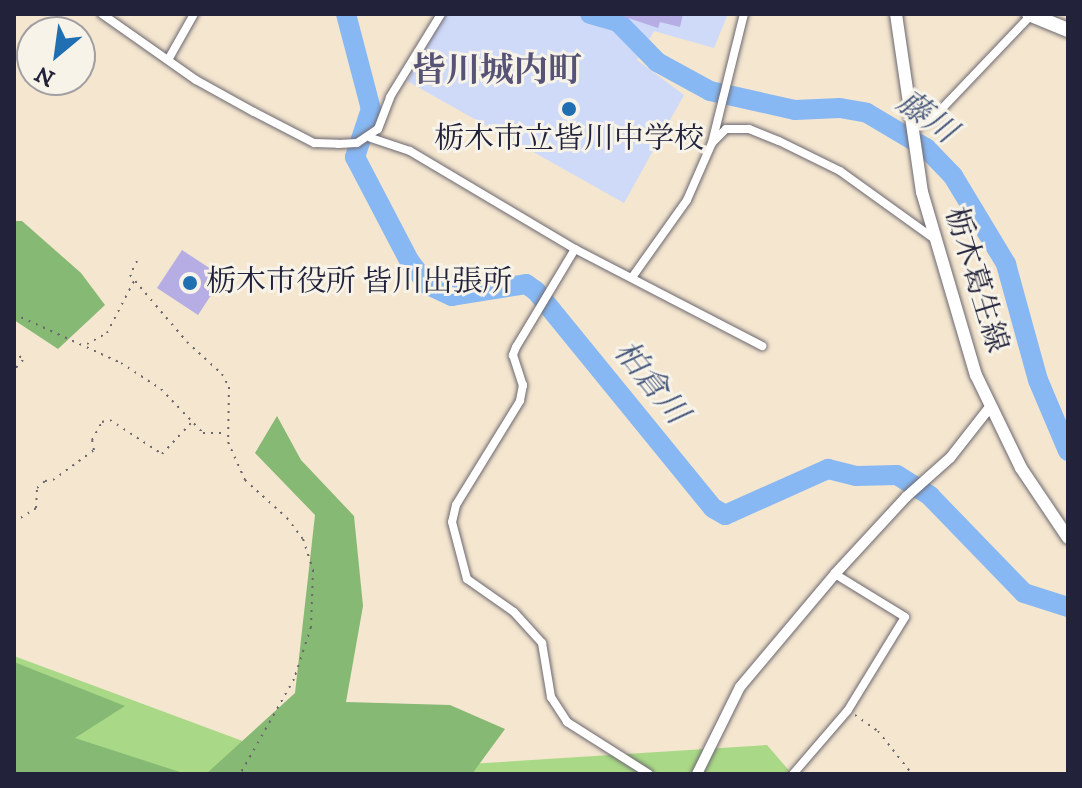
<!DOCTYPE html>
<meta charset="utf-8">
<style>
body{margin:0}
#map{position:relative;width:1082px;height:788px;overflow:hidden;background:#f4e6cf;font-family:"IM FELL DW Pica","Noto Serif JP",serif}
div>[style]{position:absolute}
.built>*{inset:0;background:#cfdaf9}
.green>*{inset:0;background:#a9d987}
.forest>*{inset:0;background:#86b974}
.river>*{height:20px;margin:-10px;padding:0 10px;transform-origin:10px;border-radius:10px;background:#87b8f3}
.building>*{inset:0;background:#b6ade4}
.path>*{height:2px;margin-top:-1px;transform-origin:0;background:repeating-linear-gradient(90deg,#6c676f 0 2px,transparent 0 8px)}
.roads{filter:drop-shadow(0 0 2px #6c676f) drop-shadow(0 0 2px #6c676f)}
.minor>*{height:8px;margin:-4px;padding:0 4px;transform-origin:4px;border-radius:4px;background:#fff}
.tertiary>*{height:10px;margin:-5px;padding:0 5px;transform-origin:5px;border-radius:5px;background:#fff}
.secondary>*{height:12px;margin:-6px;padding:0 6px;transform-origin:6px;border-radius:6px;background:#fff}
.primary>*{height:14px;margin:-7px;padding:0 7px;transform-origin:7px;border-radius:7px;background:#fff}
.dots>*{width:22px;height:22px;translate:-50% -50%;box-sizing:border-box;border:4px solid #f7f3e8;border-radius:50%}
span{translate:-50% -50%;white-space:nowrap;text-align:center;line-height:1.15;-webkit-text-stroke:6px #f7f3e8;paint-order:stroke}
.poi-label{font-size:30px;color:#22223b}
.left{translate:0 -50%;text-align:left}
.street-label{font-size:30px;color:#22223b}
.water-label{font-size:32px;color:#45567b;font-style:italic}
.quarter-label{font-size:34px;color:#565376;font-weight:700}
.frame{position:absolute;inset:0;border:16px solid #22223b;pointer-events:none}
.north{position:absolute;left:16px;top:16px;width:80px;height:80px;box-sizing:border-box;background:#f7f3e8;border:2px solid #a29fa3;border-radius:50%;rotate:209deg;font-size:22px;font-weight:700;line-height:32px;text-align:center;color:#22223b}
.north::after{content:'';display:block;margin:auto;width:28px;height:36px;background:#1f6fb2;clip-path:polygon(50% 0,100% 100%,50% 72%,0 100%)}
</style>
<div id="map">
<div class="built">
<i style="clip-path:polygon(440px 14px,728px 14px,714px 48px,654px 31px,637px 60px,684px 95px,624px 203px,407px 81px)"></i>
</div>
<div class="green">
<i style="clip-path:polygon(14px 656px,329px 773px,767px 745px,792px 774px,14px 774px)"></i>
</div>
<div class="forest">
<i style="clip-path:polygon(14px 221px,22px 221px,81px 273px,105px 305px,58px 349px,14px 320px)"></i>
<i style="clip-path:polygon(277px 416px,301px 460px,354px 516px,363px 606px,346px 702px,450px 705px,505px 729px,472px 774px,206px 774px,295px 693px,315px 515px,255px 453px)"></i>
<i style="clip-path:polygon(14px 662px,125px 706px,75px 738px,186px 774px,14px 774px)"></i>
</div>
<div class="river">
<i style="left:346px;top:14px;width:98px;rotate:75.3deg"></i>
<i style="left:371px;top:109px;width:51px;rotate:108.4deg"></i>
<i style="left:355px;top:157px;width:119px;rotate:62.4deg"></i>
<i style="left:410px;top:262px;width:29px;rotate:52deg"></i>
<i style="left:428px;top:285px;width:26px;rotate:25deg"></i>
<i style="left:452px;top:296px;width:75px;rotate:-9.2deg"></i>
<i style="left:526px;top:284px;width:12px;rotate:35deg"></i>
<i style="left:536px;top:291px;width:280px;rotate:50.8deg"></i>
<i style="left:713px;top:508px;width:14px;rotate:30deg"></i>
<i style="left:725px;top:515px;width:113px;rotate:-24.1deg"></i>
<i style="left:828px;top:469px;width:29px;rotate:14deg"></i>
<i style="left:856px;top:476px;width:41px;rotate:-1.4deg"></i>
<i style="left:897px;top:475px;width:39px;rotate:32deg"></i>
<i style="left:930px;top:496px;width:135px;rotate:45.9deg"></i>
<i style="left:1024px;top:593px;width:46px;rotate:17.7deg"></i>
<i style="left:590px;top:14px;width:29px;rotate:16deg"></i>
<i style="left:618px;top:22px;width:56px;rotate:45.7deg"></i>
<i style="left:657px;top:62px;width:60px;rotate:28.7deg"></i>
<i style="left:710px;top:91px;width:87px;rotate:12.6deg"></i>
<i style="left:795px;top:110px;width:45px;rotate:-2.5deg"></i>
<i style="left:840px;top:108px;width:27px;rotate:10deg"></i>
<i style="left:867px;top:113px;width:69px;rotate:30.7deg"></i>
<i style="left:926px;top:148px;width:39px;rotate:46deg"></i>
<i style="left:953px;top:176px;width:103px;rotate:58.9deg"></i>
<i style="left:1006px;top:264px;width:120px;rotate:74.6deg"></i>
<i style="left:1038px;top:380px;width:77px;rotate:67.1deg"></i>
</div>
<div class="building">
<i style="clip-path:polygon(616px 14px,683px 14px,680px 27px,660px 22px,658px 28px)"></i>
<i style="clip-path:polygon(182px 250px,223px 277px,198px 315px,157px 288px)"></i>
</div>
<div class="path">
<i style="left:137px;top:261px;width:16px;rotate:117deg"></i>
<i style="left:130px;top:275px;width:88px;rotate:49.6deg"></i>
<i style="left:187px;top:342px;width:47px;rotate:42.4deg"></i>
<i style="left:222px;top:374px;width:15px;rotate:62deg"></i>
<i style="left:229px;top:387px;width:55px;rotate:91deg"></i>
<i style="left:228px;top:442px;width:42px;rotate:65.9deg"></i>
<i style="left:245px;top:480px;width:57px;rotate:42.1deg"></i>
<i style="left:287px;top:518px;width:26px;rotate:53deg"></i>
<i style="left:303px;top:539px;width:33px;rotate:72deg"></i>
<i style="left:313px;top:570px;width:57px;rotate:92deg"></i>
<i style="left:311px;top:627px;width:55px;rotate:108.1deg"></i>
<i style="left:294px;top:679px;width:109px;rotate:119.6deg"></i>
<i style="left:14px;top:314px;width:118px;rotate:24.6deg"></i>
<i style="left:121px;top:363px;width:48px;rotate:33deg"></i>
<i style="left:161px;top:389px;width:61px;rotate:46.3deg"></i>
<i style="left:203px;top:433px;width:23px"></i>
<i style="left:87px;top:344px;width:23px;rotate:-29deg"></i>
<i style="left:107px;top:333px;width:59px;rotate:-62.6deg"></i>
<i style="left:14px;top:350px;width:13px;rotate:48deg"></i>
<i style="left:23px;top:360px;width:13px;rotate:132deg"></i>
<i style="left:14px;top:522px;width:26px;rotate:-32deg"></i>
<i style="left:36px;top:508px;width:20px;rotate:-87deg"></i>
<i style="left:37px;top:488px;width:11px;rotate:-41deg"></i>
<i style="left:45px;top:481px;width:8px;rotate:-7deg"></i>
<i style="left:53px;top:480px;width:51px;rotate:-36.2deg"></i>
<i style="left:94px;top:450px;width:10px;rotate:-101deg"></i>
<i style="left:92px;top:440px;width:21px;rotate:-61deg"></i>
<i style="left:102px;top:422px;width:8px;rotate:-14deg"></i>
<i style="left:110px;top:420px;width:62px;rotate:33.2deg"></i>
<i style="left:162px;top:454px;width:44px;rotate:-46.8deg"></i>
<i style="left:855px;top:715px;width:28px;rotate:35deg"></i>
<i style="left:878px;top:731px;width:55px;rotate:51.7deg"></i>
</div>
<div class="roads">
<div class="minor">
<i style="left:102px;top:14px;width:115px;rotate:35.1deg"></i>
<i style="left:196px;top:80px;width:66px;rotate:28.9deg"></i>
<i style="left:254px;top:112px;width:68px;rotate:27.3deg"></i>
<i style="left:314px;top:143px;width:24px;rotate:2deg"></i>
<i style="left:338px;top:144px;width:19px;rotate:-3deg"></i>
<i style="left:357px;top:143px;width:25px;rotate:-34deg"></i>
<i style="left:378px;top:129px;width:34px;rotate:-69deg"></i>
<i style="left:390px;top:97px;width:97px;rotate:-58.4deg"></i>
<i style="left:168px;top:60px;width:53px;rotate:-60.5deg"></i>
<i style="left:912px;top:129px;width:24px;rotate:-28deg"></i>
<i style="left:933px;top:118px;width:142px;rotate:-46.4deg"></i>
<i style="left:371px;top:138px;width:41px;rotate:18.4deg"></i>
<i style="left:410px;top:151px;width:192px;rotate:30.7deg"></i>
<i style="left:575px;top:249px;width:211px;rotate:27.4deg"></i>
<i style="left:713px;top:142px;width:18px;rotate:-45deg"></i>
<i style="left:726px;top:129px;width:23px"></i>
<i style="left:749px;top:129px;width:32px;rotate:22deg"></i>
<i style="left:779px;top:141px;width:68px;rotate:26.2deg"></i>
<i style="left:840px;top:171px;width:113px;rotate:35.7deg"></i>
<i style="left:575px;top:249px;width:114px;rotate:121deg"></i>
<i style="left:516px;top:347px;width:9px;rotate:111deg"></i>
<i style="left:513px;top:355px;width:32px;rotate:72deg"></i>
<i style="left:523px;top:385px;width:16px;rotate:101deg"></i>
<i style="left:520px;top:401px;width:122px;rotate:121.6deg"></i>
<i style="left:456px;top:505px;width:17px;rotate:103deg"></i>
<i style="left:452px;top:522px;width:59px;rotate:75.3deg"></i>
<i style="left:467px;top:579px;width:57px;rotate:35.1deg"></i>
<i style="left:514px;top:612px;width:42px;rotate:47.9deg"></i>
<i style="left:542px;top:643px;width:55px;rotate:80.5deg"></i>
<i style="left:551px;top:697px;width:30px;rotate:57deg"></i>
<i style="left:567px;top:722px;width:97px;rotate:32.4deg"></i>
<i style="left:633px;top:276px;width:93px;rotate:-54.6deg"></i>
<i style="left:687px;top:200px;width:62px;rotate:-66.3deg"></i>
<i style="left:712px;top:143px;width:133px;rotate:-76.1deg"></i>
<i style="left:793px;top:774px;width:84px;rotate:-49.3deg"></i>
<i style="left:848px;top:710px;width:109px;rotate:-58.5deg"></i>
<i style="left:905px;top:617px;width:82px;rotate:-148.4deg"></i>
</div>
<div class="tertiary">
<i style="left:697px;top:774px;width:97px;rotate:-63.7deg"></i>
<i style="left:740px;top:687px;width:148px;rotate:-49.9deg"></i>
<i style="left:835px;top:574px;width:105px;rotate:-47.3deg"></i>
<i style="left:906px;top:497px;width:59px;rotate:-41.6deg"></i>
<i style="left:950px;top:458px;width:65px;rotate:-51.9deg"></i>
</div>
<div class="secondary">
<i style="left:896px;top:14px;width:180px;rotate:81.7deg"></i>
<i style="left:922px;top:192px;width:191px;rotate:73.6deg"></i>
<i style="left:976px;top:375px;width:103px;rotate:64.2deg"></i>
<i style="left:1021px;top:468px;width:84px;rotate:56.1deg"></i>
</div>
<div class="primary">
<i style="left:1029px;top:14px;width:42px;rotate:22.3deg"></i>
</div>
</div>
<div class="dots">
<i style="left:569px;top:109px;background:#1f6fb2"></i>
<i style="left:190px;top:283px;background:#1f6fb2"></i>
</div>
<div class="poi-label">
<span style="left:569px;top:140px">栃木市立皆川中学校</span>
<span class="left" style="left:206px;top:283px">栃木市役所 皆川出張所</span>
</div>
<div class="street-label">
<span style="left:975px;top:280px;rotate:73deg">栃木葛生線</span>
</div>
<div class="water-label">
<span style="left:926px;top:118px;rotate:36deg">藤川</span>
<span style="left:650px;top:383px;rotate:51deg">柏倉川</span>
</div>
<div class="quarter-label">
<span style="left:497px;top:72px">皆川城内町</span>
</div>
<div class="frame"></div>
<div class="north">N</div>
</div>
